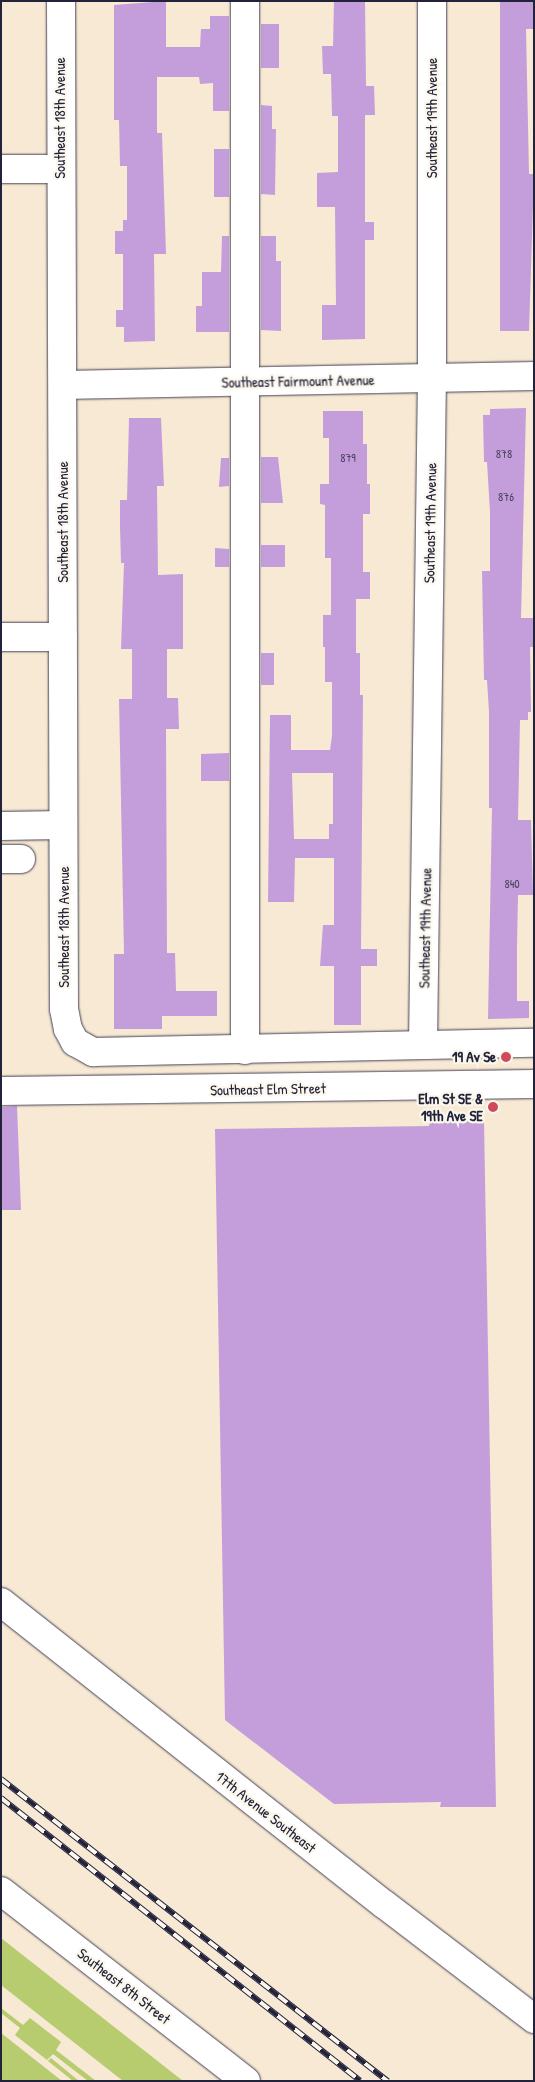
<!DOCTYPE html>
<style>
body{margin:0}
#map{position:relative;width:535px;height:2082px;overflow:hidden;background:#f7e9d4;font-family:"Patrick Hand",sans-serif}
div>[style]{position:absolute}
.green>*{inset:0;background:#b7cb6f}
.building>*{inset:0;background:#c39eda}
.roads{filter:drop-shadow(0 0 1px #424052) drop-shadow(0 0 1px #424052)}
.minor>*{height:28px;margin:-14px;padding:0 14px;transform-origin:14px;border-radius:14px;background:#fff}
.rail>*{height:5.5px;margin-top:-2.75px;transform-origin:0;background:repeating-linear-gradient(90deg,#fbf7ec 0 11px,#22223b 0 22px);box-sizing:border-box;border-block:1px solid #22223b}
.dots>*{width:14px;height:14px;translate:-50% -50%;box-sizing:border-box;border:2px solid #fbf7ec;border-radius:50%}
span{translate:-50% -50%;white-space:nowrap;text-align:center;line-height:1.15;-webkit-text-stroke:4.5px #fbf7ec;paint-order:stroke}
.number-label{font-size:12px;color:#4a4163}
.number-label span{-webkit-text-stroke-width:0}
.street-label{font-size:15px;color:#22223b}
.poi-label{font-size:15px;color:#22223b;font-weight:700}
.right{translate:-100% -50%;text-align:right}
.frame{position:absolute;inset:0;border:2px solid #22223b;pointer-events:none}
</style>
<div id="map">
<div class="green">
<i style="clip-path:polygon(1px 1938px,183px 2081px,123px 2081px,1px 1985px)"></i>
<i style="clip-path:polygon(1px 2008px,23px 2025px,30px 2018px,61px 2042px,56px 2050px,96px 2081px,88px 2081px,53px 2054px,47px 2060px,15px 2035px,20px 2028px,1px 2013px)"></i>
<i style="clip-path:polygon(1px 2033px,62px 2081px,1px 2081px)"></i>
<i style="clip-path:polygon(51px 2058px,79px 2081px,73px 2081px,48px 2061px)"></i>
</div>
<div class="building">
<i style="clip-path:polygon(166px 1px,166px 47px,200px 47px,201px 29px,210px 29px,210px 16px,229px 16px,229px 111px,213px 111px,213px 83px,200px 84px,199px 77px,157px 77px,157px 133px,162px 133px,166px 254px,154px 254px,155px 341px,124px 342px,124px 327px,116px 327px,116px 310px,123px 310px,123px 254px,115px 254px,115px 231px,123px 231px,123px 220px,127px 220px,127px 166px,120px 166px,119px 120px,114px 120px,114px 5px)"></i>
<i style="clip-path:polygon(334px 1px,365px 1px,366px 86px,374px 86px,375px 115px,365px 115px,365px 222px,374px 222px,374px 240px,365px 240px,365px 339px,322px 340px,322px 305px,336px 305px,335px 207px,317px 207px,317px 173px,338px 172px,338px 116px,332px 116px,331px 74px,323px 74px,322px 46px,333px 46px)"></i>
<i style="clip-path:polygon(500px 1px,534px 1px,534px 29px,526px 29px,529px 174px,534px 174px,529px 331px,500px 331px)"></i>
<i style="clip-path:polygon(261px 24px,279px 24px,279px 68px,261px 68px)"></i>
<i style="clip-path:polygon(261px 105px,272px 106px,272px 129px,276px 129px,275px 195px,261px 194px)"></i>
<i style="clip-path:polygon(214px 149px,229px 149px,229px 197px,214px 197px)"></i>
<i style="clip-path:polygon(222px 236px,229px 236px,229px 332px,196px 332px,196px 306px,202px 306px,202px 272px,221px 272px)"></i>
<i style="clip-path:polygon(261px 236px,276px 236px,276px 261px,281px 261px,281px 331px,261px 330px)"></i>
<i style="clip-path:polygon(526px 408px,521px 618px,534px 618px,534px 647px,530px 647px,531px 712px,528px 712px,528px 720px,520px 720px,518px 820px,531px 820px,533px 895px,518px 895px,517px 946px,517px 1001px,529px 1001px,529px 1018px,488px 1019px,492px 808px,489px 808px,489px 712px,487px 680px,484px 680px,482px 571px,490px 571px,490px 512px,487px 462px,484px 462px,483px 415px,490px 415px,490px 409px)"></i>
<i style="clip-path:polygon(evenodd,323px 411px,363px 411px,363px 444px,367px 444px,367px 484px,370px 484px,370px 514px,363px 514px,363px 572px,370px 572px,370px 599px,356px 599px,356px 653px,360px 653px,360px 695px,363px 695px,361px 949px,377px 949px,377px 966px,361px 966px,361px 1025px,334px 1025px,334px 966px,320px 966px,323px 925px,334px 925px,334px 858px,295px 858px,294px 902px,268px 902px,270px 715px,291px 715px,291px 750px,330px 750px,332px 736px,332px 682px,325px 682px,325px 647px,323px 647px,323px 615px,331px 615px,331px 558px,325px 558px,325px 505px,320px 504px,320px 484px,329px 484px,329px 438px,323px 438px,323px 411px,292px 773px,333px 773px,333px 824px,329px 824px,329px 839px,294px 839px,292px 773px)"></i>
<i style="clip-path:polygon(129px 418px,161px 418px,164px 486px,157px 486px,158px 575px,183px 574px,183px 649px,167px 649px,167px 698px,178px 698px,179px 729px,166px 729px,167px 953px,175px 953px,176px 991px,217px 991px,217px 1016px,162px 1016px,162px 1029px,114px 1029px,114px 954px,124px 954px,119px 699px,132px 699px,132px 649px,121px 649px,124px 563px,121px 563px,120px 527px,120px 500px,127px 500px)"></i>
<i style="clip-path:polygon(261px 457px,278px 457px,283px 503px,261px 503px)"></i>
<i style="clip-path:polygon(221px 458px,229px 458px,229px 486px,219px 487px)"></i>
<i style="clip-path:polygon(261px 545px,285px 545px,285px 567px,261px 567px)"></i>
<i style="clip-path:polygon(215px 548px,229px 549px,229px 567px,215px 567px)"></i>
<i style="clip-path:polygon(261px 653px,274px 653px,274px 685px,261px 685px)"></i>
<i style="clip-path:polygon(229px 753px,229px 781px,201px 781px,201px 754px)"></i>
<i style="clip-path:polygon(17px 1106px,21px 1210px,1px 1210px,1px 1107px)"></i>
<i style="clip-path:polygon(484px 1121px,496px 1807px,440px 1807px,441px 1802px,334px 1804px,225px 1720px,215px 1129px,429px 1126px,430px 1122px)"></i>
</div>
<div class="roads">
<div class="minor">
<i style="left:61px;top:1px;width:1008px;rotate:89.83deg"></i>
<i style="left:64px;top:1009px;width:20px;rotate:79deg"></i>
<i style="left:68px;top:1029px;width:15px;rotate:62deg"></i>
<i style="left:75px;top:1042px;width:21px;rotate:29deg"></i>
<i style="left:93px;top:1052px;width:441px;rotate:-1.2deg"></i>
<i style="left:1px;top:169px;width:59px"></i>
<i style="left:63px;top:385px;width:471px;rotate:-1.1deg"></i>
<i style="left:1px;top:637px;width:62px"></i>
<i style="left:1px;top:826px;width:62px;rotate:-0.9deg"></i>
<i style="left:1px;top:859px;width:20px"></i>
<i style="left:423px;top:1045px;width:667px;rotate:-89.23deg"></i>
<i style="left:432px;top:378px;width:377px;rotate:-90deg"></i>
<i style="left:245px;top:1050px;width:1049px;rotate:-90deg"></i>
<i style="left:1px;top:1091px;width:533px;rotate:-0.75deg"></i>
<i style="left:1px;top:1602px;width:489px;rotate:38.3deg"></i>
<i style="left:385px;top:1905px;width:188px;rotate:37.4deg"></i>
<i style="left:1px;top:1891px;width:310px;rotate:37.8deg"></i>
</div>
</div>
<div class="rail">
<i style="left:1px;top:1779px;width:491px;rotate:38deg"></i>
<i style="left:1px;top:1798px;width:457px;rotate:38.2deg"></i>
</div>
<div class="dots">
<i style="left:506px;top:1057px;background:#d1495b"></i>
<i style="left:493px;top:1107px;background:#d1495b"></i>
</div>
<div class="number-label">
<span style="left:504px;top:454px">878</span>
<span style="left:348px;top:458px">879</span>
<span style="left:506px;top:497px">876</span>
<span style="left:512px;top:884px">840</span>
</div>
<div class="street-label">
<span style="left:60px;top:118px;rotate:-90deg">Southeast 18th Avenue</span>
<span style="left:432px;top:118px;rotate:-90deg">Southeast 19th Avenue</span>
<span style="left:298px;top:381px;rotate:-1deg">Southeast Fairmount Avenue</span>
<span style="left:63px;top:522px;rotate:-90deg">Southeast 18th Avenue</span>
<span style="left:430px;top:523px;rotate:-89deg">Southeast 19th Avenue</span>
<span style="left:64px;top:927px;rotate:-90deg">Southeast 18th Avenue</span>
<span style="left:425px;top:928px;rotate:-89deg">Southeast 19th Avenue</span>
<span style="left:268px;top:1089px;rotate:-1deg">Southeast Elm Street</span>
<span style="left:266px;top:1812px;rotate:38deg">17th Avenue Southeast</span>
<span style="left:124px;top:1986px;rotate:38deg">Southeast 8th Street</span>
</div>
<div class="poi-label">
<span class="right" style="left:496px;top:1057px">19 Av Se</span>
<span class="right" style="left:483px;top:1107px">Elm St SE &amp;<br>19th Ave SE</span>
</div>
<div class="frame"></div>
</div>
